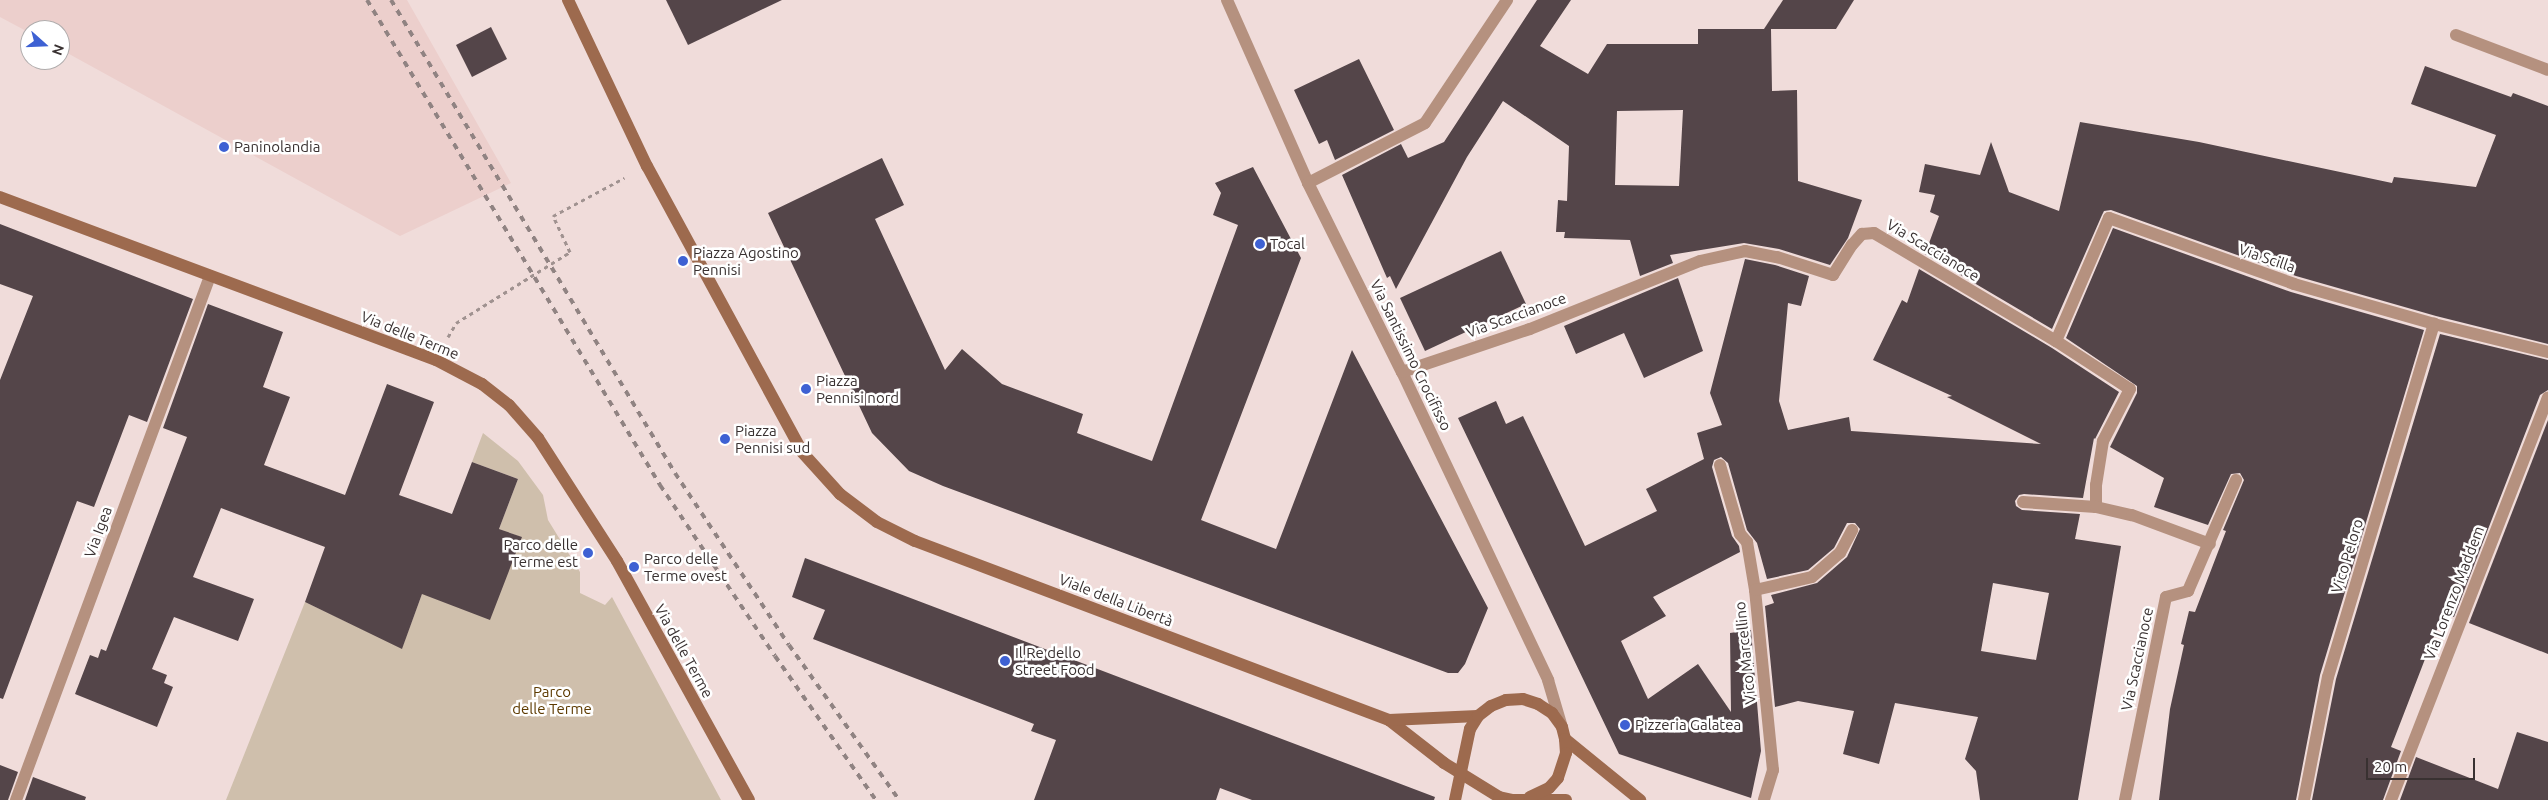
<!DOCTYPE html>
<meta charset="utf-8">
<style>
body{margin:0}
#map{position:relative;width:2548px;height:800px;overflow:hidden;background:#f0dcda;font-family:Ubuntu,sans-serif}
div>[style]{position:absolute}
.built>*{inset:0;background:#eccfcc}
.green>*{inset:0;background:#cfbfac}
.building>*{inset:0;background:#544549}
.path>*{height:3px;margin-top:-1.5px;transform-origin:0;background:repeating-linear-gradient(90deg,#a09290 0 4px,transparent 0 8px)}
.street>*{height:12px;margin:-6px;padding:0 6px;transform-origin:6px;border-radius:6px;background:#b5917f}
.secondary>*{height:12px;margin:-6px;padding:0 6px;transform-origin:6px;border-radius:6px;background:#9d6a4e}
.rail>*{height:4px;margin-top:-2px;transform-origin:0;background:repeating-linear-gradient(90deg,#908382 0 6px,transparent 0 12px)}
.path-bridge>*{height:3px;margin-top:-1.5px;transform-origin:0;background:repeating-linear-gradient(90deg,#a09290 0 4px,transparent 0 8px)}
.dots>*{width:14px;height:14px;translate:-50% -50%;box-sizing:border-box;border:2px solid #fff;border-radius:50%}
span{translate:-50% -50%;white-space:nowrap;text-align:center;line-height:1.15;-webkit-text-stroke:5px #fff;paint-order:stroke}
.poi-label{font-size:15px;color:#393131}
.left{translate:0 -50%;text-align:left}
.right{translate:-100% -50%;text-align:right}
.street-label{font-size:15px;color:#393131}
.park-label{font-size:15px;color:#5d3a00}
.north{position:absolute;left:20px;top:20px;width:50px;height:50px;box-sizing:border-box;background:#fff;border:1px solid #b0adad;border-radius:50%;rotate:110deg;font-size:14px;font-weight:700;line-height:20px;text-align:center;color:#393131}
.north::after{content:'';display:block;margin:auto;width:18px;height:22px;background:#3e61d3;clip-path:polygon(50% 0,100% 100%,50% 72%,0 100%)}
.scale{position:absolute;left:2366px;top:758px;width:109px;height:22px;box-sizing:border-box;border:2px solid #393131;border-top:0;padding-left:6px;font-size:15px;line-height:18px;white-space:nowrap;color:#393131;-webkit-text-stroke:4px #fff;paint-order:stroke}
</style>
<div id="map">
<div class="built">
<i style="clip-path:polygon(0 0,407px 0,511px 183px,400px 236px,60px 49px,60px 30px,30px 30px,30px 33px,0 17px)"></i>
</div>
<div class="green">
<i style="clip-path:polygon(483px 433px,518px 461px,543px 495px,548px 520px,580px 572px,580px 593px,605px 605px,612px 597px,721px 800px,226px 800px,305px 602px,402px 648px,422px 594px,521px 537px,499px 529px,518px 479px,472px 462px)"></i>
</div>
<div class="building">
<i style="clip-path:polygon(666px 0,782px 0,688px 45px)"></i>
<i style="clip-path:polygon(evenodd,1537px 0,1571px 0,1540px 46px,1588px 74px,1607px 44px,1698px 44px,1698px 29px,1771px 29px,1772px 91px,1797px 90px,1798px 181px,1862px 200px,1848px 238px,1830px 265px,1779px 249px,1744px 243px,1670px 255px,1673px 263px,1640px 276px,1630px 240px,1564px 238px,1565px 232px,1556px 232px,1558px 200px,1567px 201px,1569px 146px,1503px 101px,1467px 157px,1396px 289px,1390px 276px,1387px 278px,1342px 175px,1401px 144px,1408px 158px,1444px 142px,1537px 0,1683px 110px,1679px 186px,1615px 185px,1617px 111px,1683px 110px)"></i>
<i style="clip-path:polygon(1783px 0,1854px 0,1836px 29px,1764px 29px)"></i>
<i style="clip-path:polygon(491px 27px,507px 59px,472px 77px,456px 45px)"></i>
<i style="clip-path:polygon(1359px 59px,1394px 130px,1335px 160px,1327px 140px,1319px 144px,1294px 90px)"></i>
<i style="clip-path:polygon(2425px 66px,2511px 97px,2513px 93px,2548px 106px,2548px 344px,2436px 316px,2296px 276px,2111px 210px,2104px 211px,2102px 215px,2052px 329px,1925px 254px,1939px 216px,1930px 212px,1935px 195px,1919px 192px,1925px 164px,1980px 175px,1991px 142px,2009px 192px,2059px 211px,2080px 122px,2199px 142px,2392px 183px,2394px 177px,2476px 187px,2496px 135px,2411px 104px)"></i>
<i style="clip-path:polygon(882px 158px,904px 205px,875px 219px,945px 370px,962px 349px,1002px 384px,1083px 414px,1077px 433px,1152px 461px,1238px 225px,1213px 215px,1221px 193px,1215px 183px,1253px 167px,1301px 258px,1201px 520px,1276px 549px,1352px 350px,1488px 608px,1465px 664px,1458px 673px,1448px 673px,943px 486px,909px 471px,872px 433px,768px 213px)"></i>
<i style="clip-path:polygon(0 224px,193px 299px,147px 422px,129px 415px,94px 507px,77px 501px,3px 699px,0 698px,0 380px,33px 296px,0 284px)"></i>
<i style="clip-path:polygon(2113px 228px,2291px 292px,2424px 330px,2320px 675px,2296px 800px,2159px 800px,2170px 709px,2184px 645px,2181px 644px,2189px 611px,2195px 612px,2226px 531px,2223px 530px,2244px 480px,2240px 473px,2231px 474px,2208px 525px,2154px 507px,2164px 478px,2110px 447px,2137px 393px,2137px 386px,2066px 338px)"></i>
<i style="clip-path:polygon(1501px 251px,1526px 304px,1425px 351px,1400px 298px)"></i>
<i style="clip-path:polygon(evenodd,1745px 259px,1775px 265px,1809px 276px,1801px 306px,1788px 303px,1779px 401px,1788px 430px,1849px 417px,1851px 431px,2041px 444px,1947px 397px,1952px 396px,1873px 360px,1902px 300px,1907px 303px,1919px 269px,2052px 348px,2119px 392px,2095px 439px,2094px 438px,2083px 498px,2024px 494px,2019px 495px,2015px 501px,2016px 506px,2022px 510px,2080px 514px,2075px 539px,2121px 546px,2078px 800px,1980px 800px,1976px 771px,1965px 759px,1978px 717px,1895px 703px,1879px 764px,1843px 754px,1854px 711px,1798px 701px,1775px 707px,1765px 606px,1774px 603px,1771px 595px,1817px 583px,1847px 557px,1860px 529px,1855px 523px,1847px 523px,1834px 548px,1808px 570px,1767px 579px,1757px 543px,1747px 530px,1728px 463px,1721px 457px,1714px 460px,1712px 467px,1732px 536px,1739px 546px,1740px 552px,1653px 597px,1666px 616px,1621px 641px,1648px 699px,1698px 664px,1731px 712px,1730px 633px,1751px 630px,1761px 751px,1751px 798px,1619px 754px,1458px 418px,1496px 401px,1506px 424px,1523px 416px,1585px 546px,1657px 511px,1646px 489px,1704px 459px,1697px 433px,1722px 425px,1710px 393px,1745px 259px,1993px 583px,2049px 593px,2036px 660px,1981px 651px,1993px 583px)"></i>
<i style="clip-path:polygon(1678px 278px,1703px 351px,1644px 378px,1624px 333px,1576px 354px,1564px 326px)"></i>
<i style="clip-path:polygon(208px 304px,283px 332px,263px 387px,290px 397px,264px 465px,345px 495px,387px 384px,434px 402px,399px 495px,452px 514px,472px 462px,518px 479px,499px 529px,522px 537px,490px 620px,422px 594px,402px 649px,305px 602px,325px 547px,221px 508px,193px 577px,254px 599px,238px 641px,174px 617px,152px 669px,167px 675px,164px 683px,173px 687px,157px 727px,75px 694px,90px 655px,98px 658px,101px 649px,106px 651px,187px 437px,163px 428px)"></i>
<i style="clip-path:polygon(2440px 334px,2548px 360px,2548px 390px,2540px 395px,2454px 617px,2444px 613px,2432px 641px,2391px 747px,2401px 751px,2383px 800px,2312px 800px,2336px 679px)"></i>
<i style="clip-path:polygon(2548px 420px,2548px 654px,2469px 623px)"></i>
<i style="clip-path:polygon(805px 558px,1435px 797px,1434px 800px,1252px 800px,1220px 788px,1216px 800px,1034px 800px,1056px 740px,1031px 731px,1034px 724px,813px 639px,825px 610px,792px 597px)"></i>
<i style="clip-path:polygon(2517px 732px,2548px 742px,2548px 800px,2400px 800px,2416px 757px,2498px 789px)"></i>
<i style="clip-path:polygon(0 765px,18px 772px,8px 800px,0 800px)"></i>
<i style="clip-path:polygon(33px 777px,86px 797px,85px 800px,25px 800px)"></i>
</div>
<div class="path">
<i style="left:570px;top:252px;width:40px;rotate:-115deg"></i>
<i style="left:553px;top:216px;width:81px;rotate:-28.2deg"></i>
<i style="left:448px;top:337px;width:16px;rotate:-60deg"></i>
</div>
<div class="street">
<i style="left:1227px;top:0;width:200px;rotate:66.1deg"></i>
<i style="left:1308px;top:183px;width:211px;rotate:63.6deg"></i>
<i style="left:1402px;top:372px;width:341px;rotate:64.6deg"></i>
<i style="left:1548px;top:680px;width:46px;rotate:73.5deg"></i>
<i style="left:2456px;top:35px;width:98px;rotate:20.8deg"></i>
<i style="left:1308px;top:183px;width:131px;rotate:-27.1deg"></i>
<i style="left:1425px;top:123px;width:148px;rotate:-56.3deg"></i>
<i style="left:2056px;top:341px;width:134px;rotate:-66.7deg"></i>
<i style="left:2109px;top:218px;width:196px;rotate:19.6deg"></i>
<i style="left:2294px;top:284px;width:146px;rotate:15.9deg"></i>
<i style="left:2434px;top:324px;width:117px;rotate:13.8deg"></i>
<i style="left:1402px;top:372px;width:135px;rotate:-18.6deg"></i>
<i style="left:1530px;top:329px;width:183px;rotate:-21.8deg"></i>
<i style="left:1700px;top:261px;width:46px;rotate:-12.5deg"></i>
<i style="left:1745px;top:251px;width:33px;rotate:11deg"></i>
<i style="left:1777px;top:257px;width:59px;rotate:17.8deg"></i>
<i style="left:1833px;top:275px;width:36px;rotate:-58deg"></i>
<i style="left:1852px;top:245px;width:15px;rotate:-48deg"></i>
<i style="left:1862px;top:234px;width:12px;rotate:-5deg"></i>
<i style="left:1874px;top:233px;width:212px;rotate:30.7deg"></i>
<i style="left:2056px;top:341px;width:88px;rotate:33deg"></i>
<i style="left:2130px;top:389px;width:59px;rotate:117.4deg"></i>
<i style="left:2103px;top:441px;width:45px;rotate:99deg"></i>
<i style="left:2096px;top:485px;width:22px;rotate:90deg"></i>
<i style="left:1720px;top:465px;width:72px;rotate:73.8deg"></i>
<i style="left:1740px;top:534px;width:11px;rotate:49deg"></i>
<i style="left:1747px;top:542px;width:49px;rotate:80.5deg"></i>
<i style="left:1755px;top:590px;width:181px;rotate:84.3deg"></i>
<i style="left:1773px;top:770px;width:31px;rotate:107deg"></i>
<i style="left:2023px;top:502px;width:73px;rotate:3.9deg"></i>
<i style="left:2096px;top:507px;width:37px;rotate:13deg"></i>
<i style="left:2132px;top:515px;width:83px;rotate:20.4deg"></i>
<i style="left:1755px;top:590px;width:58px;rotate:-12.8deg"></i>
<i style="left:1812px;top:577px;width:37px;rotate:-41deg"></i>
<i style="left:1840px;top:553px;width:26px;rotate:-62deg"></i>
<i style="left:16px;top:800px;width:559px;rotate:-69.68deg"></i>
<i style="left:2125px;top:800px;width:207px;rotate:-78.6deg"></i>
<i style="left:2166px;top:597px;width:23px;rotate:-15deg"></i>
<i style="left:2188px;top:591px;width:121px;rotate:-66.6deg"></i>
<i style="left:2304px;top:800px;width:125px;rotate:-79deg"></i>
<i style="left:2328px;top:677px;width:369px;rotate:-73.3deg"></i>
<i style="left:2391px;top:800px;width:432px;rotate:-68.7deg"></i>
</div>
<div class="secondary">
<i style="left:568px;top:0;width:184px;rotate:64.6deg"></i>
<i style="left:647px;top:166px;width:325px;rotate:61.5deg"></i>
<i style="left:802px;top:452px;width:57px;rotate:47.9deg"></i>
<i style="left:840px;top:494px;width:46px;rotate:37.1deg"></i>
<i style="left:877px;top:522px;width:42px;rotate:26.6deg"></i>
<i style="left:915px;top:541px;width:507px;rotate:20.69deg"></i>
<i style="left:1389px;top:720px;width:70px;rotate:38deg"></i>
<i style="left:1444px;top:763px;width:65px;rotate:31.7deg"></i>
<i style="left:1499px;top:797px;width:13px;rotate:13deg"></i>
<i style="left:1512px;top:800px;width:54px"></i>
<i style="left:0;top:197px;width:465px;rotate:20.5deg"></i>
<i style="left:436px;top:360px;width:52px;rotate:27.6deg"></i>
<i style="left:482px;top:384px;width:34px;rotate:38deg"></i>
<i style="left:509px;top:405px;width:44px;rotate:48.7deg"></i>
<i style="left:538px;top:438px;width:146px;rotate:57.3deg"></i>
<i style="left:617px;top:561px;width:273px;rotate:61.1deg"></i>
<i style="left:1389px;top:720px;width:89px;rotate:-2.6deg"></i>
<i style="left:1565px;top:739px;width:97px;rotate:39.1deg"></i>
<i style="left:1455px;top:800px;width:73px;rotate:-78.1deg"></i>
<i style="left:1470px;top:729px;width:15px;rotate:-58deg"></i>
<i style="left:1478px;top:716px;width:16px;rotate:-38deg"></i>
<i style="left:1491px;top:706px;width:16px;rotate:-22deg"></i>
<i style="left:1506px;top:700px;width:17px;rotate:-3deg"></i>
<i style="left:1523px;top:699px;width:16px;rotate:18deg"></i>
<i style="left:1538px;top:704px;width:17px;rotate:33deg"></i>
<i style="left:1552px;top:713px;width:17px;rotate:54deg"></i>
<i style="left:1562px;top:727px;width:12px;rotate:76deg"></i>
<i style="left:1565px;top:739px;width:14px;rotate:86deg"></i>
<i style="left:1566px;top:753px;width:26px;rotate:108deg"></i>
<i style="left:1558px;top:778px;width:13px;rotate:132deg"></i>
<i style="left:1549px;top:788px;width:21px;rotate:155deg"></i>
</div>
<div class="rail">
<i style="left:367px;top:0;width:567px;rotate:58.86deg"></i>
<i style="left:660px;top:485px;width:206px;rotate:56.1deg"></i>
<i style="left:775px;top:656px;width:176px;rotate:55deg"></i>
<i style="left:391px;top:0;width:552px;rotate:59.02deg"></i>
<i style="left:675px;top:473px;width:206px;rotate:56.5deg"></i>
<i style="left:789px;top:645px;width:190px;rotate:54.6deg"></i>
</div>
<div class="path-bridge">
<i style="left:456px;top:323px;width:134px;rotate:-31.9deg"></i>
</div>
<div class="dots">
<i style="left:224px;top:147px;background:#3e61d3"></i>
<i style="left:1260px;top:244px;background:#3e61d3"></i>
<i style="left:683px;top:261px;background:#3e61d3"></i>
<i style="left:806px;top:389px;background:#3e61d3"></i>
<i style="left:725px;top:439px;background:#3e61d3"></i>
<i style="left:588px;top:553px;background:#3e61d3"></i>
<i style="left:634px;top:567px;background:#3e61d3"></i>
<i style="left:1005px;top:661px;background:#3e61d3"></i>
<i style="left:1625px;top:725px;background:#3e61d3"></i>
</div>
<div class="poi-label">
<span class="left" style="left:234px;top:147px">Paninolandia</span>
<span class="left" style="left:1270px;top:244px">Tocal</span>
<span class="left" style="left:693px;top:261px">Piazza Agostino<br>Pennisi</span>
<span class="left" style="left:816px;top:389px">Piazza<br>Pennisi nord</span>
<span class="left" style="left:735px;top:439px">Piazza<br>Pennisi sud</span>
<span class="right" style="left:578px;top:553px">Parco delle<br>Terme est</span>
<span class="left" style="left:644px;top:567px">Parco delle<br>Terme ovest</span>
<span class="left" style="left:1015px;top:661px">Il Re dello<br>Street Food</span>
<span class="left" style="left:1635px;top:725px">Pizzeria Galatea</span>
</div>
<div class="street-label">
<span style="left:1933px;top:250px;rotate:31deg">Via Scaccianoce</span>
<span style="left:2267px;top:258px;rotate:19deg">Via Scilla</span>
<span style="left:1516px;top:315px;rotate:-20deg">Via Scaccianoce</span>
<span style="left:410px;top:335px;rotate:22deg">Via delle Terme</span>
<span style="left:1411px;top:355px;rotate:64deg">Via Santissimo Crocifisso</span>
<span style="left:98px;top:532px;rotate:-70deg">Via Igea</span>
<span style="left:2347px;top:556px;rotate:-73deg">Vico Peloro</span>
<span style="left:2454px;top:593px;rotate:-69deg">Via Lorenzo Maddem</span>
<span style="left:1116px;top:600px;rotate:21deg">Viale della Libertà</span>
<span style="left:684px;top:651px;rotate:61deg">Via delle Terme</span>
<span style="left:1745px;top:653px;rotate:-96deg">Vico Marcellino</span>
<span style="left:2137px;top:659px;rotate:-78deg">Via Scaccianoce</span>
</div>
<div class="park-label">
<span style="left:552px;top:700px">Parco<br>delle Terme</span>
</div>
<div class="north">N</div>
<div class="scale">20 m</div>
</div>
